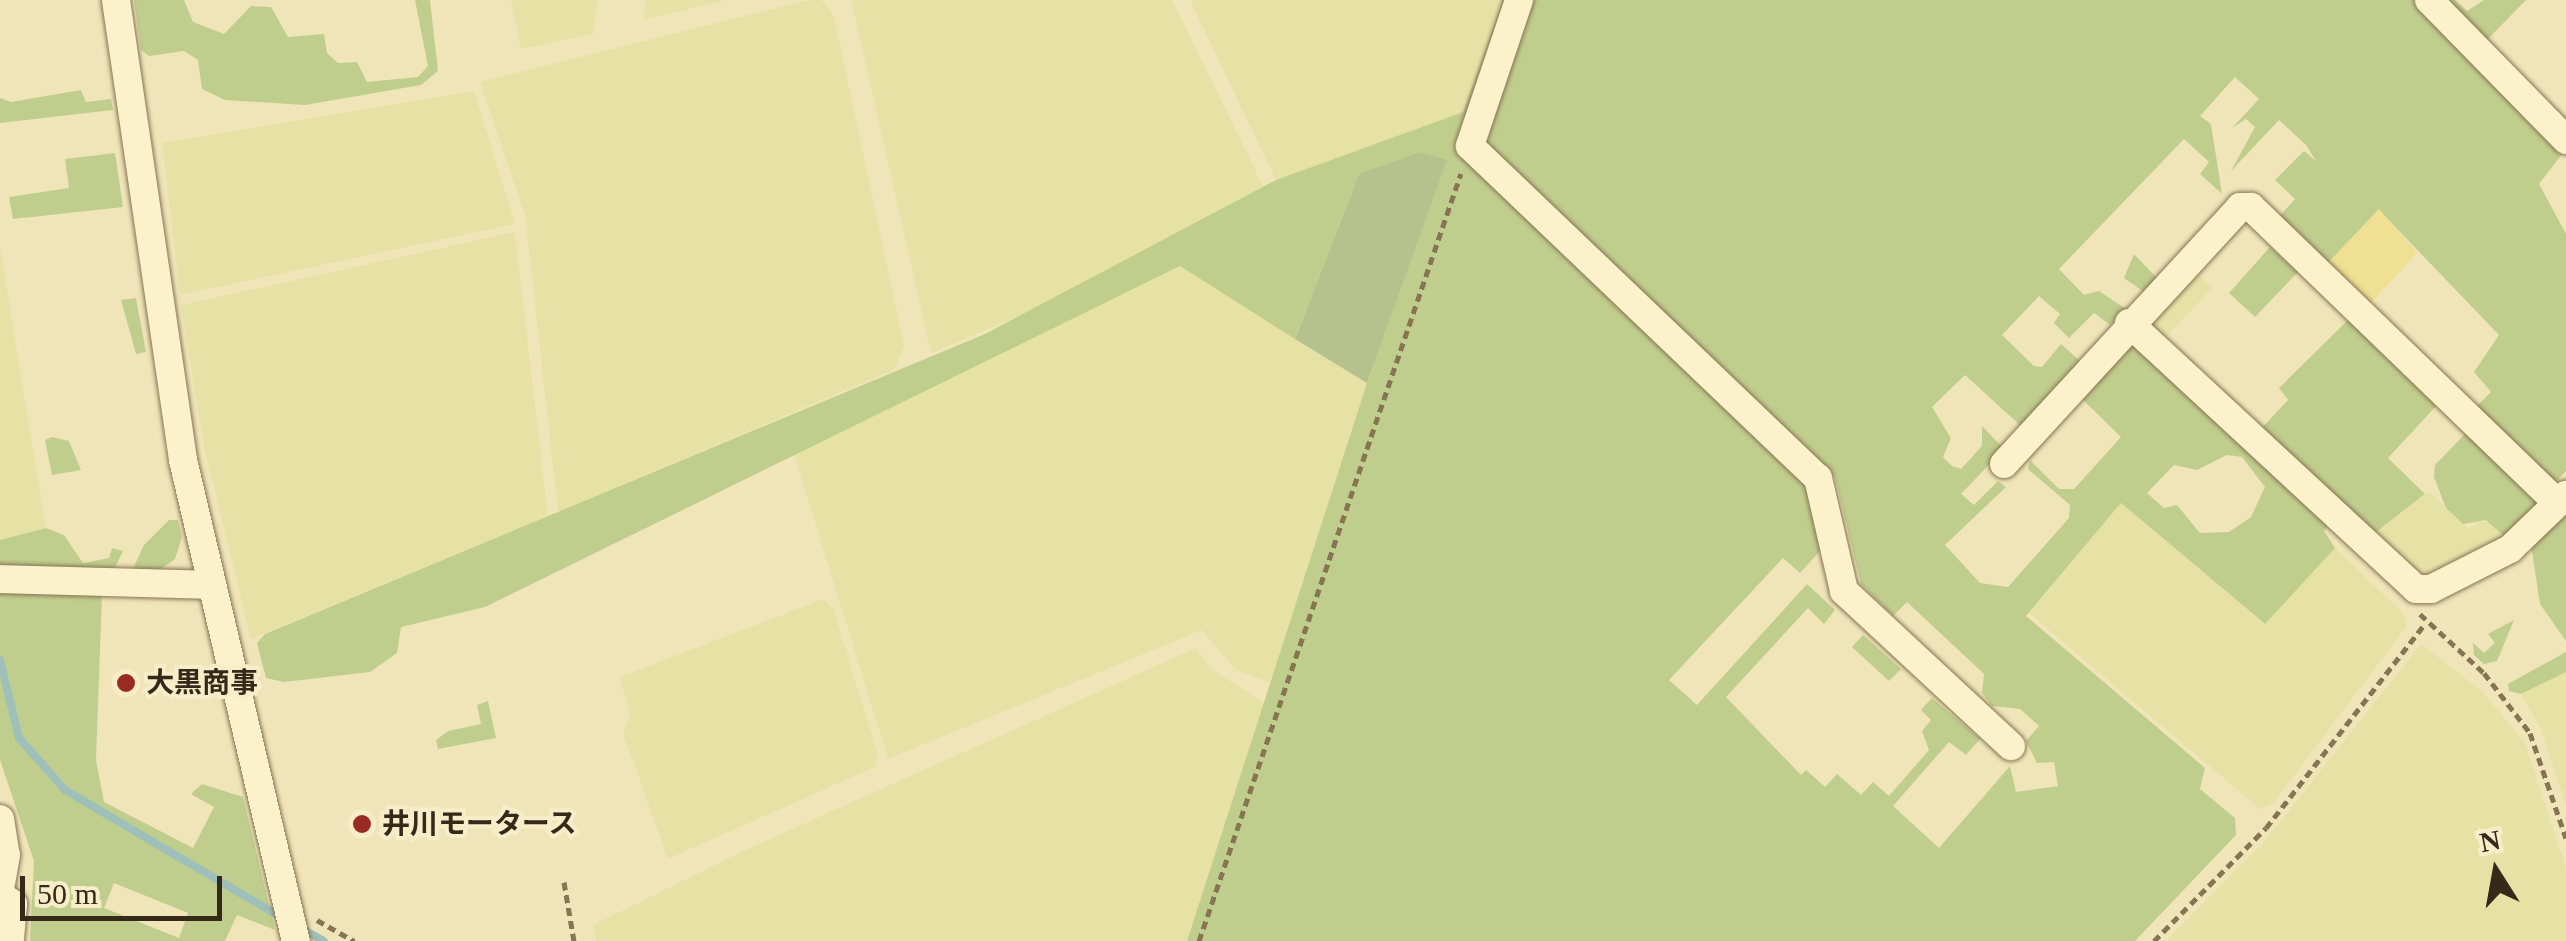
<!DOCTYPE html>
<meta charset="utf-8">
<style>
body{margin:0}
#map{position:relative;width:2566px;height:941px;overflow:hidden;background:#f0e5b9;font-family:"Times New Roman","Noto Sans JP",serif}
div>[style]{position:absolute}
.farmland>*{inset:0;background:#e6e2a6}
.green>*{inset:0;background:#c0ce8d}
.sand>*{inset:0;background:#efe093}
.cemetery>*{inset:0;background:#b6c28e}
.stream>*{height:8px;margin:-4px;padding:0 4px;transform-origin:4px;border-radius:4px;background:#9ec0b9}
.path>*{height:5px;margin-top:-2.5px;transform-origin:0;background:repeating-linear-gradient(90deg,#877453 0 8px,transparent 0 13px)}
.roads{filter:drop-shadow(0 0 2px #877453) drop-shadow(0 0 2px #877453)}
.minor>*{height:28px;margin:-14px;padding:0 14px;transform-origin:14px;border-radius:14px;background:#fbf2cc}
.dots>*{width:28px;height:28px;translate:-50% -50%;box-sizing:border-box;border:5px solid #f7eec9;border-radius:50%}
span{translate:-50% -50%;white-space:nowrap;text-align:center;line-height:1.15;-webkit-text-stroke:8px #f7eec9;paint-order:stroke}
.poi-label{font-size:28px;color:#352919;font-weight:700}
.left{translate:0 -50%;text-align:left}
.north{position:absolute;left:2446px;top:821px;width:100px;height:100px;-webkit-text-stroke:8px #f7eec9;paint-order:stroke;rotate:349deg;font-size:28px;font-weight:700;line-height:40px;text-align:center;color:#352919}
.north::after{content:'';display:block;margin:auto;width:35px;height:45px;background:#352919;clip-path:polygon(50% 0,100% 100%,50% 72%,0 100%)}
.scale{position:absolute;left:20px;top:876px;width:202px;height:45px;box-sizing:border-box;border:5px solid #352919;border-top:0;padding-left:12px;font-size:30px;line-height:35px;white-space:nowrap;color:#352919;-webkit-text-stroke:8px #f7eec9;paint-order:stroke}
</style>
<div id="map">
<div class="farmland">
<i style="clip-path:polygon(511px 0,598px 0,593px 34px,521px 49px)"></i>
<i style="clip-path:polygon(645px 0,726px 0,644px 20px)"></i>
<i style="clip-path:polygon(809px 0,821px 0,834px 16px,904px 346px,895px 369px,558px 512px,525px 215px,480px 82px)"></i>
<i style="clip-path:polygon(851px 0,1172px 0,1263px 186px,1066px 296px,931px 353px)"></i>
<i style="clip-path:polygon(1190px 0,1503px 0,1463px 112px,1276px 180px)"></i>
<i style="clip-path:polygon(474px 91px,515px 224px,180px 295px,162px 143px)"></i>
<i style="clip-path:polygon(515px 232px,548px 516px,251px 639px,204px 447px,181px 305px)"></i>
<i style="clip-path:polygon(0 246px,46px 528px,0 540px)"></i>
<i style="clip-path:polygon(1181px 266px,1367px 383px,1272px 684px,1236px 670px,1202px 630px,888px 759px,793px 451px)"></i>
<i style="clip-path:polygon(2191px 268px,2212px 288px,2162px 341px,2145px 326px)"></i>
<i style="clip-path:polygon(2429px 492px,2468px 528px,2486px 520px,2507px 539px,2429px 581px,2415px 578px,2371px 536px)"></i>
<i style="clip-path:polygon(2121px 503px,2264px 624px,2335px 548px,2403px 613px,2407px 626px,2273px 803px,2260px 809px,2029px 613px)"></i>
<i style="clip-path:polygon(823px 599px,833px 608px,878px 755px,875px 767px,668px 859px,623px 733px,630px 715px,620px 677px)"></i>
<i style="clip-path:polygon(2421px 644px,2482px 691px,2525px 743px,2566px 868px,2566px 941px,2166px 941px,2265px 841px)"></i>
<i style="clip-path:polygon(1196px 648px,1211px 669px,1266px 704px,1187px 941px,596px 941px,593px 925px,741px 852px)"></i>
<i style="clip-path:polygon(2566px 672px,2566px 806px,2541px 729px,2521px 694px)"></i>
</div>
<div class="green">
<i style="clip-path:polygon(134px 0,184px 0,193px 22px,224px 34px,251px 6px,271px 7px,288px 37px,324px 34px,327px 53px,338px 63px,357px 62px,367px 82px,418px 77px,428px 66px,415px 0,430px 0,438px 71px,421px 85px,305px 105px,225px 100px,202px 89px,198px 60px,184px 51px,149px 56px,141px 50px)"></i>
<i style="clip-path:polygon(evenodd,1503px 0,2422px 0,2566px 149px,2539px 184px,2566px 234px,2566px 471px,2553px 485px,2474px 409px,2491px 392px,2474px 372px,2499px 335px,2379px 210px,2325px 266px,2277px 219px,2295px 199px,2275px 180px,2304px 151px,2316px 161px,2306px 145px,2279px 120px,2231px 171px,2255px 127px,2246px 119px,2232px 128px,2259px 99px,2235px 77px,2200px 116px,2211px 124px,2222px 194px,2200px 174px,2209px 162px,2184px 139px,2059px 269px,2084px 295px,2099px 291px,2126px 309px,2110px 325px,2094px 313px,2069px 338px,2054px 323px,2060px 314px,2039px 296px,2002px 335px,2034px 366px,2042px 367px,2061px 344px,2080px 361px,2022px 427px,1965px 375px,1932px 407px,1951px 438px,1943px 457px,1952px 466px,1961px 469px,1982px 446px,1982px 426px,2004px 449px,1961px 494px,1974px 505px,1998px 481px,2006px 487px,1945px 545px,1980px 583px,2008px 587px,2069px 518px,2070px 505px,2028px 469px,2030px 460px,2059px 489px,2074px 489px,2121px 437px,2076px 393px,2128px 343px,2144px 347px,2388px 578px,2328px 526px,2324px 531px,2335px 548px,2265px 624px,2121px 503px,2026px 616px,2205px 768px,2200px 789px,2235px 818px,2236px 835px,2135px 941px,1187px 941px,1367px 383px,1440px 177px,1371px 171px,1354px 187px,1295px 339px,1180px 266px,485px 607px,401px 627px,397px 653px,370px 672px,284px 682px,266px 678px,257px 643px,265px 634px,985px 334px,1276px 180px,1463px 112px,1503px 0,1509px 169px,1835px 477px,1861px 584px,1893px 616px,1907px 602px,1984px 674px,1982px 693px,1992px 706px,2020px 709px,2039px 726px,2026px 741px,2037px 763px,2054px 762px,2058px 786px,2016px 792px,2010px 766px,1939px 848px,1893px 806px,1949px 742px,1966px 755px,1980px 739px,1932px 698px,1921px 710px,1931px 720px,1922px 731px,1929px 750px,1889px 796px,1873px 782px,1861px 795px,1837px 774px,1825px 787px,1806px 770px,1801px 775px,1726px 697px,1808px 608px,1824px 624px,1835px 610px,1807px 584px,1697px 705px,1669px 680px,1783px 558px,1800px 573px,1820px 551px,1807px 483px,1509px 169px,1503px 0,2227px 455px,2242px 457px,2265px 487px,2251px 517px,2229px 532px,2200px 533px,2177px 505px,2164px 508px,2147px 493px,2174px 465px,2197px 470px,2227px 455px)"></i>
<i style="clip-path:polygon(2443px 0,2455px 0,2467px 11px,2484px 0,2526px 0,2485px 42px)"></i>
<i style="clip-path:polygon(81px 90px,86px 102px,111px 99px,113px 110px,0 123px,0 98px,11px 102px)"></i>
<i style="clip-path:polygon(115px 153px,123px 207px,13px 219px,9px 197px,69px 188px,65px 159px)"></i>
<i style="clip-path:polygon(2270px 247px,2298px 272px,2255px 317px,2229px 293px)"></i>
<i style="clip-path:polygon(2134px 254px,2157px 278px,2144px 292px,2124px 278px)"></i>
<i style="clip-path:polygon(136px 298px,146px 352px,136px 354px,121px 300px)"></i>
<i style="clip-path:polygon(2350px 318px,2439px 403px,2388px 458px,2425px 494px,2371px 536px,2259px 431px,2288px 400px,2279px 388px)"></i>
<i style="clip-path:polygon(2467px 432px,2542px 498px,2507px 539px,2486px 520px,2463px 524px,2446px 508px,2434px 477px,2435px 465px)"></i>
<i style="clip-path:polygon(52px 437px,69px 441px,81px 470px,52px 475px,45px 440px)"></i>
<i style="clip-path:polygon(2566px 501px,2566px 641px,2540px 604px,2531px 545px)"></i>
<i style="clip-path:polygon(169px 520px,178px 520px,182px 537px,175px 559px,154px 574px,131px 573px,144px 545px)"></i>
<i style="clip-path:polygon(evenodd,46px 528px,64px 535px,83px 563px,109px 558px,112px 548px,123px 551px,102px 595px,96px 760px,104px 802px,193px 848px,214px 807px,191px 794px,202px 784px,243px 797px,275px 930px,237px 915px,225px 941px,30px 941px,34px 861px,0 760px,0 540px,46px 528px,114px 883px,188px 913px,179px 938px,104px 908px,114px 883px)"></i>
<i style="clip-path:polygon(2514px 620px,2497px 661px,2484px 664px,2474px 655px,2473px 643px,2484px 653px,2495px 643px,2488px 634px)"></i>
<i style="clip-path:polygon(1863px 635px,1901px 669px,1889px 681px,1852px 647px)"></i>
<i style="clip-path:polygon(2566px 652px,2566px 672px,2521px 694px,2509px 691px,2508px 684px)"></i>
<i style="clip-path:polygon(488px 701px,496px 738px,438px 749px,436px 740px,448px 731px,481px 724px,477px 705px)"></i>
</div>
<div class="sand">
<i style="clip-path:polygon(2379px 209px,2417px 253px,2368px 306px,2325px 266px)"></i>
</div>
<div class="cemetery">
<i style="clip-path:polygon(1420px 152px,1447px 160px,1367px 383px,1295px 339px,1359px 174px)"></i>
</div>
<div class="stream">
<i style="left:0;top:660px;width:80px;rotate:76.3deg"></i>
<i style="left:19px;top:738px;width:69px;rotate:48.5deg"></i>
<i style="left:65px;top:790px;width:251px;rotate:30.5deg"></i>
<i style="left:302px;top:929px;width:25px;rotate:29deg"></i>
</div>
<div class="path">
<i style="left:2420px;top:614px;width:87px;rotate:42.7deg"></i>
<i style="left:2484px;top:673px;width:76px;rotate:52.5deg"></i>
<i style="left:2530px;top:733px;width:111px;rotate:71.1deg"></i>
<i style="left:564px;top:882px;width:60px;rotate:80.4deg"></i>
<i style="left:317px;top:920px;width:43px;rotate:29.6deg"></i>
<i style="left:1199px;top:941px;width:811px;rotate:-71.16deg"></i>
<i style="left:2154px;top:941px;width:159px;rotate:-45.3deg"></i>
<i style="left:2266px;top:828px;width:259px;rotate:-52.1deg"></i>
</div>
<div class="roads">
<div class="minor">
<i style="left:116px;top:0;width:465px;rotate:81.7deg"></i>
<i style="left:183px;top:460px;width:494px;rotate:76.8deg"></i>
<i style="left:1519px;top:0;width:154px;rotate:108.6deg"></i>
<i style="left:1470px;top:146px;width:481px;rotate:43.7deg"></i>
<i style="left:1818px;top:478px;width:116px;rotate:77deg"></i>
<i style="left:1844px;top:591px;width:228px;rotate:42.9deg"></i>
<i style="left:2429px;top:0;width:196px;rotate:45.6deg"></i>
<i style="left:2129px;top:323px;width:391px;rotate:42.8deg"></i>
<i style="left:2416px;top:589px;width:15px"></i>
<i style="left:2431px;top:589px;width:89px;rotate:-26.9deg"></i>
<i style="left:2510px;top:549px;width:78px;rotate:-44deg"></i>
<i style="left:2004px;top:464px;width:349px;rotate:-47.4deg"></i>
<i style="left:2240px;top:207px;width:11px"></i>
<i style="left:2251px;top:207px;width:426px;rotate:44deg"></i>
<i style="left:0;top:579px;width:210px;rotate:1.6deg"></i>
<i style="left:0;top:819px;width:36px;rotate:81deg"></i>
<i style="left:6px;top:855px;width:35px;rotate:100deg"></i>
<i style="left:0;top:895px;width:16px;rotate:35deg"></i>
<i style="left:13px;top:904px;width:37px;rotate:95deg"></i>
</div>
</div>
<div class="dots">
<i style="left:126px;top:683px;background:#9a2b20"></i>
<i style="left:362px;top:824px;background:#9a2b20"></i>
</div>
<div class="poi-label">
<span class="left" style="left:146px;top:683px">大黒商事</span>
<span class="left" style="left:382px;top:824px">井川モータース</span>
</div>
<div class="north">N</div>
<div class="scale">50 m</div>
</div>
